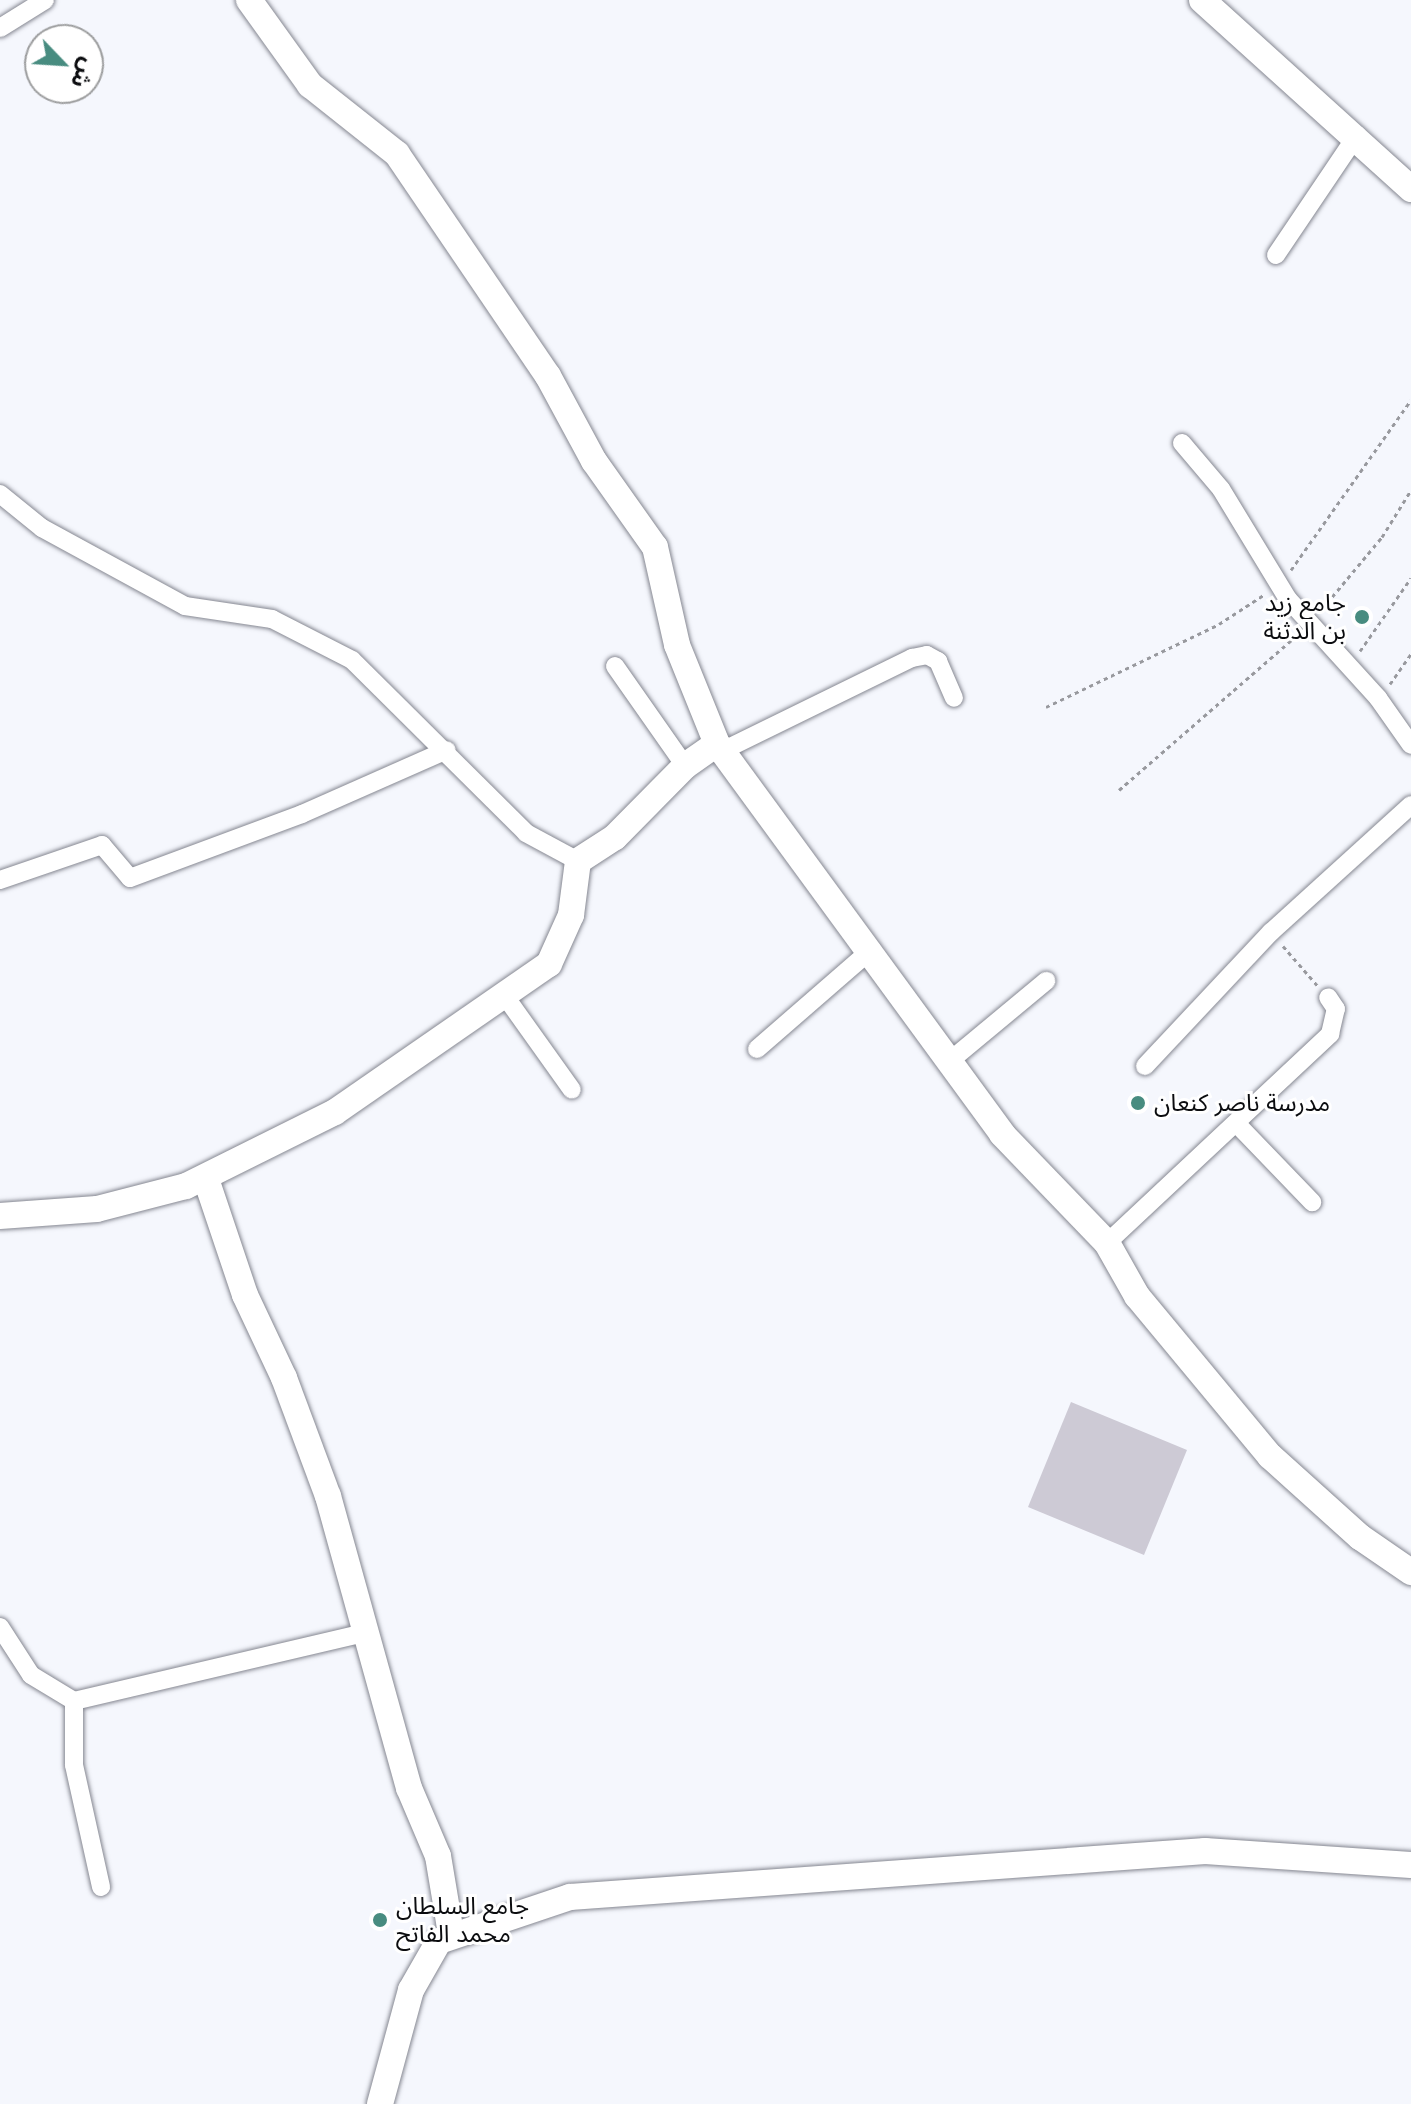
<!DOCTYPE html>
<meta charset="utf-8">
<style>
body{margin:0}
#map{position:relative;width:1411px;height:2104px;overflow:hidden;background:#f5f7fd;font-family:Inter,"Noto Sans Arabic",sans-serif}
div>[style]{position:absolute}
.building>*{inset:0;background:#cdcad5}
.path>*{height:3px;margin-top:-1.5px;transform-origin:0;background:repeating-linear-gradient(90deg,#98999e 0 4px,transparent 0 8px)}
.roads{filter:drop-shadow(0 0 2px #858791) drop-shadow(0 0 2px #858791)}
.street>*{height:18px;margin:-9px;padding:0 9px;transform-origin:9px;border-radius:9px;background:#fff}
.secondary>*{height:26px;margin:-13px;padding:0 13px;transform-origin:13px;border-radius:13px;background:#fff}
.dots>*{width:22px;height:22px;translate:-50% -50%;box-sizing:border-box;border:4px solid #fff;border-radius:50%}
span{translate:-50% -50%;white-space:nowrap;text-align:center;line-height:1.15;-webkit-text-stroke:6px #fff;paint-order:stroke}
.poi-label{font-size:24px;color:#0b0c0f}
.right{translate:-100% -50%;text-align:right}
.left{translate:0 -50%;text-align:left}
.north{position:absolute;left:24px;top:24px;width:80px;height:80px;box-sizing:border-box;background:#fff;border:2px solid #9d9e9f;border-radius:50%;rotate:115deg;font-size:22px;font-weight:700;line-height:32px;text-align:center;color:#0b0c0f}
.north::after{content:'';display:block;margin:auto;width:28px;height:36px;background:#488c80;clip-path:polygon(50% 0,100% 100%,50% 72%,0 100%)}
</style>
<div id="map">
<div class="building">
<i style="clip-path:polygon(1071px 1402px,1187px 1450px,1144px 1555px,1028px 1507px)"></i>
</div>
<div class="path">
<i style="left:1291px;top:570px;width:208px;rotate:-54.8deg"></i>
<i style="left:1322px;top:609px;width:94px;rotate:-50.2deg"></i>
<i style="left:1382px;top:537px;width:55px;rotate:-58.3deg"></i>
<i style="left:1360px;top:651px;width:89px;rotate:-55.1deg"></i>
<i style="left:1390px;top:684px;width:37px;rotate:-55deg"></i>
<i style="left:1046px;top:707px;width:192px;rotate:-25.6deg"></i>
<i style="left:1219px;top:624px;width:55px;rotate:-33.1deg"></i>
<i style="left:1119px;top:790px;width:236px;rotate:-41deg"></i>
<i style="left:1283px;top:946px;width:52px;rotate:48.9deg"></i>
</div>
<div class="roads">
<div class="street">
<i style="left:0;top:28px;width:53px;rotate:-31.9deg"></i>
<i style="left:1276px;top:255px;width:145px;rotate:-56deg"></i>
<i style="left:1182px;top:443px;width:60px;rotate:49.7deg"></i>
<i style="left:1221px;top:489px;width:129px;rotate:58.7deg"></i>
<i style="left:1288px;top:599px;width:134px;rotate:47.7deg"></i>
<i style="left:1378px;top:698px;width:57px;rotate:54.9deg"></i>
<i style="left:0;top:494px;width:54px;rotate:39deg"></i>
<i style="left:42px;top:528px;width:163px;rotate:28.6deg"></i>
<i style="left:185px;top:606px;width:88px;rotate:8.5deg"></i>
<i style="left:272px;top:619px;width:90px;rotate:27.1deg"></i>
<i style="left:352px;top:660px;width:245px;rotate:44.8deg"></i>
<i style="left:526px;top:833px;width:59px;rotate:28.3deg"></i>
<i style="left:615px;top:666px;width:122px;rotate:55deg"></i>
<i style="left:722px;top:751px;width:212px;rotate:-26.1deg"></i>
<i style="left:912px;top:658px;width:15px;rotate:-11deg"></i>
<i style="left:927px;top:655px;width:13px;rotate:29deg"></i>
<i style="left:938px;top:661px;width:40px;rotate:66.6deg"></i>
<i style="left:0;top:880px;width:108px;rotate:-18.9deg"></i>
<i style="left:102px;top:845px;width:43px;rotate:49.7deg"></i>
<i style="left:130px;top:878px;width:184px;rotate:-20.4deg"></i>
<i style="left:302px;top:814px;width:158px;rotate:-23.8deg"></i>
<i style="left:505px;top:996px;width:115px;rotate:54.5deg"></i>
<i style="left:757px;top:1049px;width:152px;rotate:-41deg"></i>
<i style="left:951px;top:1060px;width:124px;rotate:-39.7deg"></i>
<i style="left:1145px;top:1066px;width:184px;rotate:-46.8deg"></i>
<i style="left:1271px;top:932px;width:189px;rotate:-42.2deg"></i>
<i style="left:1236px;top:1123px;width:110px;rotate:46.1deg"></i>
<i style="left:1107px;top:1243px;width:306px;rotate:-43.1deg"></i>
<i style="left:1330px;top:1034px;width:26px;rotate:-77deg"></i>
<i style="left:1336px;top:1009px;width:14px;rotate:-124deg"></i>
<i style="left:0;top:1627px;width:57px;rotate:57.1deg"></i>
<i style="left:31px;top:1675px;width:50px;rotate:31.2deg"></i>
<i style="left:74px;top:1701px;width:298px;rotate:-13.2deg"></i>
<i style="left:74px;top:1701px;width:64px;rotate:90deg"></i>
<i style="left:74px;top:1765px;width:125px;rotate:77.5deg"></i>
</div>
<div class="secondary">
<i style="left:249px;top:0;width:105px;rotate:54.3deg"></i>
<i style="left:310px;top:85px;width:111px;rotate:38.4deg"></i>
<i style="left:397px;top:154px;width:268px;rotate:55.8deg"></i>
<i style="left:548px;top:376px;width:97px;rotate:61.6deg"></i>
<i style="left:594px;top:461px;width:105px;rotate:54.7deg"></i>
<i style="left:655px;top:547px;width:100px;rotate:77.3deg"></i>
<i style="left:677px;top:645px;width:107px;rotate:68deg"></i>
<i style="left:717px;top:744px;width:483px;rotate:53.8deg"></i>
<i style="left:1002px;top:1134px;width:151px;rotate:46.1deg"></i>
<i style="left:1107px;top:1243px;width:61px;rotate:60.5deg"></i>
<i style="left:1137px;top:1296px;width:208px;rotate:50.3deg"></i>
<i style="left:1270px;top:1456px;width:121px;rotate:42deg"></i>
<i style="left:1360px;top:1537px;width:62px;rotate:34.5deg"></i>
<i style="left:1202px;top:0;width:282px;rotate:42.1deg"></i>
<i style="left:206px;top:1179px;width:122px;rotate:71.4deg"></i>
<i style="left:245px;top:1295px;width:92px;rotate:64.8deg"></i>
<i style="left:284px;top:1378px;width:126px;rotate:69.6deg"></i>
<i style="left:328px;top:1496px;width:303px;rotate:74.5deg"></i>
<i style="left:409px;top:1788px;width:74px;rotate:66.9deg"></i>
<i style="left:438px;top:1856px;width:79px;rotate:80.5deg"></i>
<i style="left:0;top:1216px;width:97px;rotate:-4.1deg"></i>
<i style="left:97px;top:1209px;width:92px;rotate:-14.5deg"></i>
<i style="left:186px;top:1186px;width:166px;rotate:-26.4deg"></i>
<i style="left:335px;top:1112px;width:260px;rotate:-34.7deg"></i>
<i style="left:549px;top:964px;width:54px;rotate:-65.8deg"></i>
<i style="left:571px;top:915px;width:54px;rotate:-82.6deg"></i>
<i style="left:578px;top:861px;width:44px;rotate:-33deg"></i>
<i style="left:615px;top:837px;width:100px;rotate:-45.4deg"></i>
<i style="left:685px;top:766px;width:39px;rotate:-35deg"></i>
<i style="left:380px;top:2104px;width:118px;rotate:-74.8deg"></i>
<i style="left:411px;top:1990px;width:56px;rotate:-60.3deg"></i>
<i style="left:439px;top:1941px;width:138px;rotate:-18.6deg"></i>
<i style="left:570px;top:1897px;width:637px;rotate:-4.14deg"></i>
<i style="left:1205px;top:1851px;width:206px;rotate:3.9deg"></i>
</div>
</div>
<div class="dots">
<i style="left:1362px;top:617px;background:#488c80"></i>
<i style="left:1138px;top:1103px;background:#488c80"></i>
<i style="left:380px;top:1920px;background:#488c80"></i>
</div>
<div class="poi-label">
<span class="right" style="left:1346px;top:617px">جامع زيد<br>بن الدثنة</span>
<span class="left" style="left:1154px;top:1103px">مدرسة ناصر كنعان</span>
<span class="left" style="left:396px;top:1920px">جامع السلطان<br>محمد الفاتح</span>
</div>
<div class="north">ش</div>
</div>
